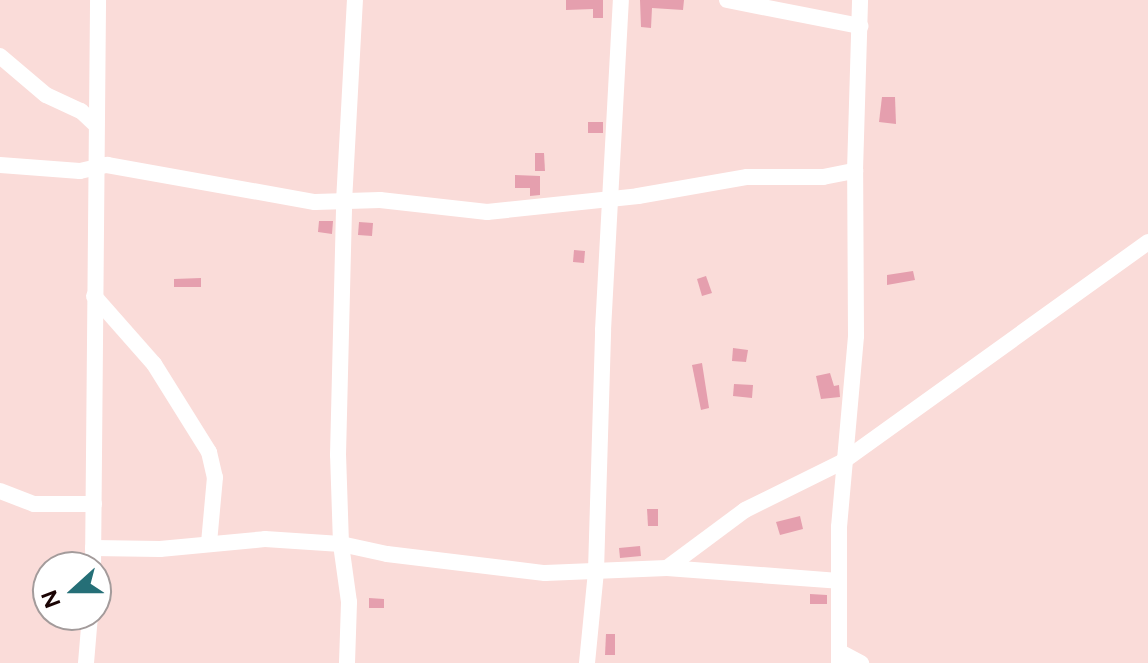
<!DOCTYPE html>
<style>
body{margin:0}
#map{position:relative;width:1148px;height:663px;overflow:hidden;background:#fadcd9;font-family:Figtree,sans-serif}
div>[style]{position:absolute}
.building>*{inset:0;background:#e59fae}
.minor>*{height:16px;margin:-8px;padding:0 8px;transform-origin:8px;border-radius:8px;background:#fff}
span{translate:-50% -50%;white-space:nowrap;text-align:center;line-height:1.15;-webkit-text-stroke:6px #fff;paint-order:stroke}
.north{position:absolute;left:32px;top:551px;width:80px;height:80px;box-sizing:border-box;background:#fff;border:2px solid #a39b9b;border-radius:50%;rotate:249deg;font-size:22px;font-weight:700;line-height:32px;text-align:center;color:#1a0404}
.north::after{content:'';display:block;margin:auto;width:28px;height:36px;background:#256f77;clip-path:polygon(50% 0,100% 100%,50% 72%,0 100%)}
</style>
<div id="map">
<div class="building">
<i style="clip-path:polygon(566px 0,603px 0,603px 18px,593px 18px,593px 9px,566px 10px)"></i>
<i style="clip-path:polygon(640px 0,684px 0,683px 10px,652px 8px,651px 28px,641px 27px)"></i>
<i style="clip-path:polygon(882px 97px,895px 97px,896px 124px,879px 122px)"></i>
<i style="clip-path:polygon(588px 122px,603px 122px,603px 133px,588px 133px)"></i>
<i style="clip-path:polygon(535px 153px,544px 153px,545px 171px,535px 171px)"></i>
<i style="clip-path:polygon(515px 175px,540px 176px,540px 195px,530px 196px,530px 188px,515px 188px)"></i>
<i style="clip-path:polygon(319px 221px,333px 221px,332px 234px,318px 232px)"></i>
<i style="clip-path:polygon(359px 222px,373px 223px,372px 236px,358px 235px)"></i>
<i style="clip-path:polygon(574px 250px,585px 251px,584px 263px,573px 262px)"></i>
<i style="clip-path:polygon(913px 271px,915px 280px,887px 285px,887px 275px)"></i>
<i style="clip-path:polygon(706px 276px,712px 293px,702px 296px,697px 279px)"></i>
<i style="clip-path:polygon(201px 278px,201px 287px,174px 287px,174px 279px)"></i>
<i style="clip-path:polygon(733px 348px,748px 350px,746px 362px,732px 361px)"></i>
<i style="clip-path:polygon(702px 363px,709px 408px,701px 410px,692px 365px)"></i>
<i style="clip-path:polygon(830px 373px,834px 386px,839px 385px,840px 397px,821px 399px,816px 376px)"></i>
<i style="clip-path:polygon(734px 384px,753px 385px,752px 398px,733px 396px)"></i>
<i style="clip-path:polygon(647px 509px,658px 509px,658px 526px,648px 526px)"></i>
<i style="clip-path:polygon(800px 516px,803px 529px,780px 535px,776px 522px)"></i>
<i style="clip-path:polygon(640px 546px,641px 556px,620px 558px,619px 548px)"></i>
<i style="clip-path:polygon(810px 594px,827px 595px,827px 604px,810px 604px)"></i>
<i style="clip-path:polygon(369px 598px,384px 599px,384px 608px,369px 608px)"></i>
<i style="clip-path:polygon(606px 634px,615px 634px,615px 655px,605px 655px)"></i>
</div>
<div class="minor">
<i style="left:727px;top:0;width:136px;rotate:11.1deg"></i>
<i style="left:0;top:56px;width:60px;rotate:40.3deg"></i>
<i style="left:46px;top:95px;width:38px;rotate:25deg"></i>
<i style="left:81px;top:111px;width:21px;rotate:43deg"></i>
<i style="left:0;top:165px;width:80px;rotate:4.3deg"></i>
<i style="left:80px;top:171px;width:28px;rotate:-13deg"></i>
<i style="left:107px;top:165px;width:211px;rotate:10.1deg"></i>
<i style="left:315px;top:202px;width:65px;rotate:-1.8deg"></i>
<i style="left:380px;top:200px;width:108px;rotate:6.4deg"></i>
<i style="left:487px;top:212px;width:152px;rotate:-6deg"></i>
<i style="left:638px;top:196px;width:111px;rotate:-9.9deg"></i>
<i style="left:747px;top:177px;width:76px"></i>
<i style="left:823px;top:177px;width:33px;rotate:-11deg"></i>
<i style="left:94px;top:296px;width:91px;rotate:48.6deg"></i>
<i style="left:154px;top:364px;width:104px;rotate:58deg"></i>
<i style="left:209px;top:452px;width:26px;rotate:77deg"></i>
<i style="left:215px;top:477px;width:66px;rotate:95.2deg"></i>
<i style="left:0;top:491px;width:36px;rotate:21deg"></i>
<i style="left:34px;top:504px;width:60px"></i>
<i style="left:93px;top:548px;width:67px;rotate:0.9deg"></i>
<i style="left:160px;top:549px;width:105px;rotate:-5.4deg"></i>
<i style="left:265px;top:539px;width:76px;rotate:3.8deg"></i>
<i style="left:341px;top:544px;width:47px;rotate:12.3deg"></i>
<i style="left:387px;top:554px;width:159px;rotate:6.9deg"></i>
<i style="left:545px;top:573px;width:122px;rotate:-2.3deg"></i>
<i style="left:667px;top:568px;width:97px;rotate:-36.6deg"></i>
<i style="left:745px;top:510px;width:108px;rotate:-26.3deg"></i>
<i style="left:842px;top:462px;width:377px;rotate:-35.7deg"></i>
<i style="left:93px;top:567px;width:567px;rotate:-89.49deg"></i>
<i style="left:667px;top:568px;width:172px;rotate:4.3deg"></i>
<i style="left:840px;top:652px;width:24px;rotate:28deg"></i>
<i style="left:86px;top:663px;width:48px;rotate:-85.2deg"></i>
<i style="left:347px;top:663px;width:61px;rotate:-88.1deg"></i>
<i style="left:349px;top:602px;width:59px;rotate:-97.9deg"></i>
<i style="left:341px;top:544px;width:89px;rotate:-91.9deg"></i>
<i style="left:338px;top:455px;width:253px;rotate:-88.6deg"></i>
<i style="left:344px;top:202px;width:202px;rotate:-86.9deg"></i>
<i style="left:587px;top:663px;width:92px;rotate:-84.4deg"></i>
<i style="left:596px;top:571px;width:241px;rotate:-88.3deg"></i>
<i style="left:603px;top:330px;width:330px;rotate:-86.9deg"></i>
<i style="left:839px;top:663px;width:136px;rotate:-90deg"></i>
<i style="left:839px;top:527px;width:192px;rotate:-84.9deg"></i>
<i style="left:856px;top:336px;width:165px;rotate:-90.3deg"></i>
<i style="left:855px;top:171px;width:171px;rotate:-88.3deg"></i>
</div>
<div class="north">N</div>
</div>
